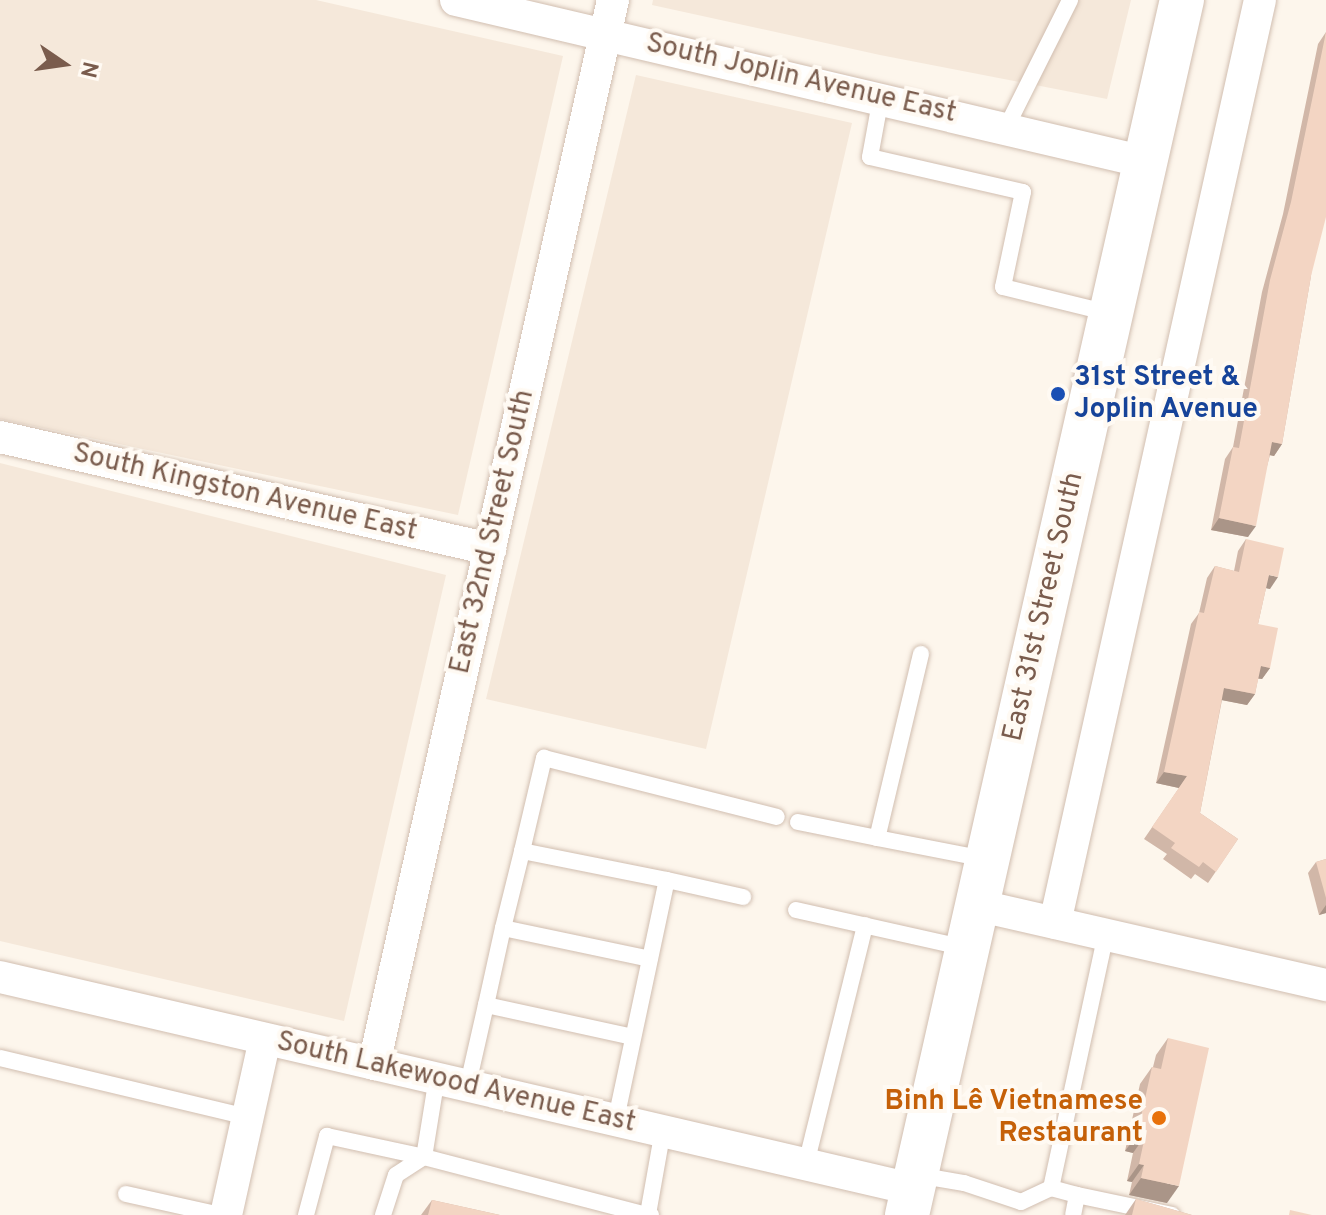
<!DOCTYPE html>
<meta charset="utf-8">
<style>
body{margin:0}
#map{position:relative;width:1326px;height:1215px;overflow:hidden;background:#fdf6ec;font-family:Overpass,sans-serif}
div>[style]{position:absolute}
.residential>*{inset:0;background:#f5e8da}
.roads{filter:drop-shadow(0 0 2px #d1beb0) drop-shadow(0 0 2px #d1beb0)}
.service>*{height:16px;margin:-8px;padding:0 8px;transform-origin:8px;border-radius:8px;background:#fff}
.minor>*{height:32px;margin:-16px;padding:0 16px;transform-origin:16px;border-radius:16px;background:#fff}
.secondary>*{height:44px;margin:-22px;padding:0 22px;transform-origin:22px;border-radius:22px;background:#fff}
.wall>*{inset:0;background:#d1b7a8}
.shaded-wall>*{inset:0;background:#aa9588}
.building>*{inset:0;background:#f3d5c3}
.dots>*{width:22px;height:22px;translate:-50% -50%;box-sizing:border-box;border:4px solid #fffaf3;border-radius:50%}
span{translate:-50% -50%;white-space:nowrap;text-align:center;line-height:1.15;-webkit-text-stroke:8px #fffaf3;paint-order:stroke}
.street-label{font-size:28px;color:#7a5c4d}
.transit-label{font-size:28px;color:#164399;font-weight:700}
.left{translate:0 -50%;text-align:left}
.food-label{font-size:28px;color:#c56008;font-weight:700}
.right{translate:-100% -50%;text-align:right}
.north{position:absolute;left:24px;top:24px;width:80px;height:80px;-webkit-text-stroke:6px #fffaf3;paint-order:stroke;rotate:103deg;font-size:22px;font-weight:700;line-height:32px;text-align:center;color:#7a5c4d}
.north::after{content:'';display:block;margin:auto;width:28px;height:36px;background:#7a5c4d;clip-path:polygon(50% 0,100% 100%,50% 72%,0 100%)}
</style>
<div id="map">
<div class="residential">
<i style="clip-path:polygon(0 0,316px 0,563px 56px,458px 515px,0 419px)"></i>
<i style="clip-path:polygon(653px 0,1131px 0,1107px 99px,880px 55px,652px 5px)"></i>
<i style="clip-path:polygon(636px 75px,852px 123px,706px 749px,486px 699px)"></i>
<i style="clip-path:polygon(0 463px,446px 575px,344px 1021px,0 941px)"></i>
</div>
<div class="roads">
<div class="service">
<i style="left:881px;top:97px;width:61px;rotate:100.4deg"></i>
<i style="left:870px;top:157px;width:157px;rotate:12.9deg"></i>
<i style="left:1023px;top:192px;width:97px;rotate:101.9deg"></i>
<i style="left:1003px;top:287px;width:109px;rotate:13.8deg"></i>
<i style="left:1006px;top:128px;width:143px;rotate:-63.4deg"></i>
<i style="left:921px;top:654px;width:189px;rotate:103.4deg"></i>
<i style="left:877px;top:838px;width:110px;rotate:11deg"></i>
<i style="left:798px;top:822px;width:81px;rotate:11.4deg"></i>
<i style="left:522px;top:851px;width:96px;rotate:-76.7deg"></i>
<i style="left:544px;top:758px;width:240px;rotate:14.2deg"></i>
<i style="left:796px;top:910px;width:174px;rotate:12.6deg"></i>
<i style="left:503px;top:928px;width:79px;rotate:-76.1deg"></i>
<i style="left:522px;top:851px;width:148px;rotate:11.3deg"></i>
<i style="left:486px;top:1005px;width:79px;rotate:-77.6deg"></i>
<i style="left:503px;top:928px;width:150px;rotate:11.9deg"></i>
<i style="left:0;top:1058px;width:255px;rotate:13.4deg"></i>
<i style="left:437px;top:1077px;width:81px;rotate:99.2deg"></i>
<i style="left:424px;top:1157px;width:230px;rotate:14.6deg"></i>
<i style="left:468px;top:1084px;width:81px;rotate:-77.2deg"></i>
<i style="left:486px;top:1005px;width:150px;rotate:12.3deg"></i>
<i style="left:616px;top:1119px;width:244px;rotate:-78deg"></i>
<i style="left:667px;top:880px;width:78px;rotate:12.6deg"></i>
<i style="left:806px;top:1164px;width:246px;rotate:-76.1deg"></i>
<i style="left:917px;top:1175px;width:48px;rotate:9.7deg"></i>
<i style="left:964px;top:1183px;width:60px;rotate:18.4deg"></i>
<i style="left:1021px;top:1202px;width:33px;rotate:-25deg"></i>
<i style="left:1051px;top:1188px;width:27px;rotate:15deg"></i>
<i style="left:1077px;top:1195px;width:20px;rotate:101deg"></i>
<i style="left:1051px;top:1188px;width:260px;rotate:-77.8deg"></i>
<i style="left:126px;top:1194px;width:97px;rotate:12.5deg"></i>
<i style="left:1077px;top:1195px;width:97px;rotate:11.9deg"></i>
<i style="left:306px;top:1215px;width:82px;rotate:-75.1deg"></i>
<i style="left:327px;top:1136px;width:99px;rotate:12.2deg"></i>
<i style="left:383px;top:1215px;width:42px;rotate:-72deg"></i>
<i style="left:396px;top:1175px;width:33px;rotate:-33deg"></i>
<i style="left:651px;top:1215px;width:3px;rotate:-162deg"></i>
<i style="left:648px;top:1214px;width:85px;rotate:-79.9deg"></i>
</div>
<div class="minor">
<i style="left:456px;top:0;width:708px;rotate:13.23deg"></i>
<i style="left:0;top:437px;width:503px;rotate:12.88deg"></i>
<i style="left:976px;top:905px;width:359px;rotate:12.9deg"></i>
<i style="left:1055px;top:923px;width:945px;rotate:-77.48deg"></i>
<i style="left:0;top:977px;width:936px;rotate:13.09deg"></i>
<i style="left:374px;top:1064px;width:1091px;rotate:-77.34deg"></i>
<i style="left:226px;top:1215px;width:180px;rotate:-77.5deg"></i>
</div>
<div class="secondary">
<i style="left:907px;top:1215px;width:1246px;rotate:-77.25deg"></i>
</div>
</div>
<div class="wall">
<i style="clip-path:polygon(1326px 32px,1311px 276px,1282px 444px,1274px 456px,1270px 455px,1248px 537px,1211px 530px,1225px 459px,1233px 447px,1262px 292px,1283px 214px,1318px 44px)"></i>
<i style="clip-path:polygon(1246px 539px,1270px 589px,1266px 588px,1258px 624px,1270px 668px,1262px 679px,1258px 679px,1255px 694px,1247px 705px,1222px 700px,1200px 813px,1238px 839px,1208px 883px,1195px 874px,1191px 879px,1163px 859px,1167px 854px,1144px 839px,1179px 788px,1156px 783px,1191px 624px,1199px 613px,1207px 578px,1215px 566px,1234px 571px,1238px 551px)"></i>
<i style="clip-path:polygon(1326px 859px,1326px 913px,1319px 915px,1308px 873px,1316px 862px)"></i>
<i style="clip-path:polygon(1168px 1038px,1167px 1203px,1129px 1195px,1132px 1182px,1127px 1181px,1133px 1153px,1125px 1151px,1140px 1084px,1152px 1067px,1153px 1067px,1156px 1055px)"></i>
<i style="clip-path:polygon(1136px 1199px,1192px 1215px,1125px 1215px)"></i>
<i style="clip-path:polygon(432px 1200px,500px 1215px,421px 1215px)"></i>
</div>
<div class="shaded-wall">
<i style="clip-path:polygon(1272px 442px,1282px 444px,1274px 456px,1264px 454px)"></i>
<i style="clip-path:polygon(1219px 518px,1256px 526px,1248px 537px,1211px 530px)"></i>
<i style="clip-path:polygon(1269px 575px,1278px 577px,1270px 589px,1261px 587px)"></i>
<i style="clip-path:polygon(1261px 666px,1270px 668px,1262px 679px,1253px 677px)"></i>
<i style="clip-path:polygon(1224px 688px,1255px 694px,1247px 705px,1216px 699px)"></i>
<i style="clip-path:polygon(1164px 772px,1187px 776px,1179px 788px,1156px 783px)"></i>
<i style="clip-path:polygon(1326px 905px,1326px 913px,1319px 915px)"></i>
<i style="clip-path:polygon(1137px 1135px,1145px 1136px,1133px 1153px,1125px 1151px)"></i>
<i style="clip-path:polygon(1139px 1164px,1144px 1165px,1132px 1182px,1127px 1181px)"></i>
<i style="clip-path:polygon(1141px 1178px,1179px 1186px,1167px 1203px,1129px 1195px)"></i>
</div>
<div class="building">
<i style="clip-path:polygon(1326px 32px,1326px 217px,1311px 276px,1282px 444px,1272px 442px,1256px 526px,1219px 518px,1233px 447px,1239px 448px,1270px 280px,1291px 202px)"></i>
<i style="clip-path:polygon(1246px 539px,1284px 548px,1278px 577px,1269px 575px,1258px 624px,1278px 628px,1270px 668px,1261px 666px,1255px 694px,1224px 688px,1200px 813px,1238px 839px,1216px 872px,1203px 862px,1199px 867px,1171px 848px,1175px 843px,1152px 827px,1187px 776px,1164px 772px,1199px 612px,1204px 613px,1215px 566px,1239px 572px)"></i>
<i style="clip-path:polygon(1326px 859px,1326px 898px,1316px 862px)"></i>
<i style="clip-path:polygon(1168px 1038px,1209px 1048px,1179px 1186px,1141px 1178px,1144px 1165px,1139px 1164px,1145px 1136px,1137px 1135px,1152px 1067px,1161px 1069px)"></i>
<i style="clip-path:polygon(1136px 1199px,1192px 1215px,1132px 1215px)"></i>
<i style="clip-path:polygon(432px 1200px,500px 1215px,428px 1215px)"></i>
<i style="clip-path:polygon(1290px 1210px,1312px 1215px,1289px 1215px)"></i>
</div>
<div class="dots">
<i style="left:1058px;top:394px;background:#1a4fb4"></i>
<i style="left:1159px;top:1118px;background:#e8710a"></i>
</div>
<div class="street-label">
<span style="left:801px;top:79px;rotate:13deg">South Joplin Avenue East</span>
<span style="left:245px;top:493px;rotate:13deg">South Kingston Avenue East</span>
<span style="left:493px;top:532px;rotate:-77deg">East 32nd Street South</span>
<span style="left:1044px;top:607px;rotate:-77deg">East 31st Street South</span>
<span style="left:456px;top:1083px;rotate:13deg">South Lakewood Avenue East</span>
</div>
<div class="transit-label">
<span class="left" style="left:1074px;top:394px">31st Street &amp;<br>Joplin Avenue</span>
</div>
<div class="food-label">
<span class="right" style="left:1143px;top:1118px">Binh Lê Vietnamese<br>Restaurant</span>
</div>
<div class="north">N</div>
</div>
